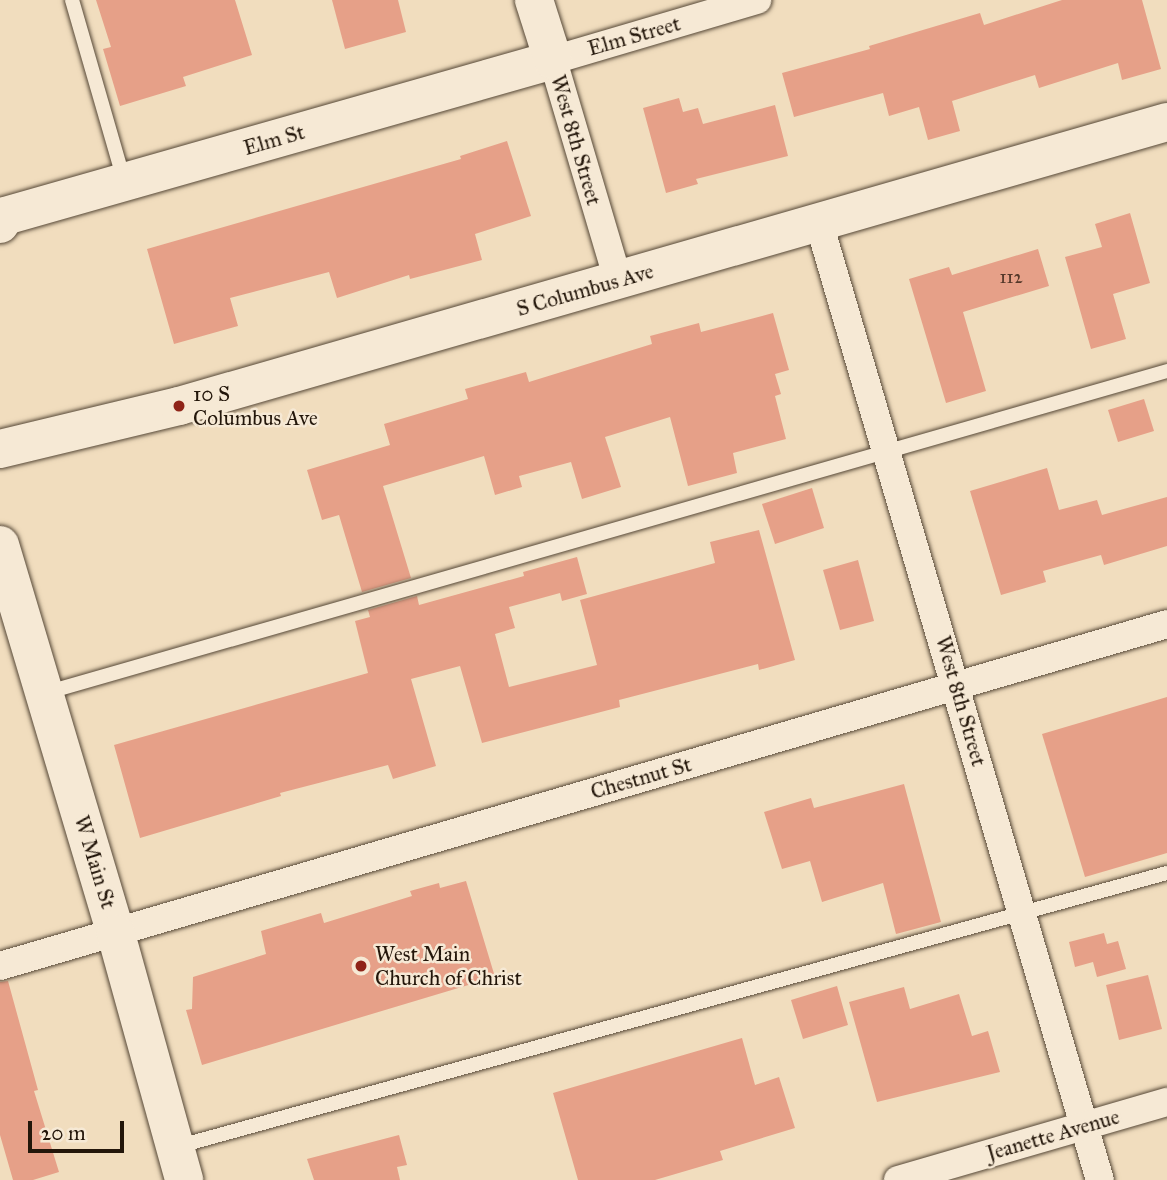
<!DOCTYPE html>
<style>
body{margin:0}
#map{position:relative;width:1167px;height:1180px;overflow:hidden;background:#f1ddbe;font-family:"IM FELL Great Primer",serif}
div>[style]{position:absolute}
.building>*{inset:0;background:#e6a088}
.roads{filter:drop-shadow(0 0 2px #564837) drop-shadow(0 0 2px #564837)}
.lane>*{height:14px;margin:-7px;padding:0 7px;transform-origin:7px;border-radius:7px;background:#f6e9d5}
.street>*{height:28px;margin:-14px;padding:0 14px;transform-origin:14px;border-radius:14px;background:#f6e9d5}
.secondary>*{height:38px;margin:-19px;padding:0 19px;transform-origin:19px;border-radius:19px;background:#f6e9d5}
.dots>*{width:19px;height:19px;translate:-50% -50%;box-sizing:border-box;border:4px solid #f6e9d5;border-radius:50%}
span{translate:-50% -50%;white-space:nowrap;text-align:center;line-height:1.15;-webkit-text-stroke:5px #f6e9d5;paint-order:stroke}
.number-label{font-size:18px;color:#54382a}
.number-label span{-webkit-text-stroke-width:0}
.street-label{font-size:21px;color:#23160a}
.poi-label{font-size:21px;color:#23160a}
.left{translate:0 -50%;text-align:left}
.scale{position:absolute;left:28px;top:1121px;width:96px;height:32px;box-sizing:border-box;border:4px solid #23160a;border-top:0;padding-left:9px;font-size:21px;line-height:24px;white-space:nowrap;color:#23160a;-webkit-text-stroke:5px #f6e9d5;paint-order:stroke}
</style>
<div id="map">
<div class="building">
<i style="clip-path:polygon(96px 0,235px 0,252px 55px,183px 77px,186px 86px,120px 106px,103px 49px,111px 47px)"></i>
<i style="clip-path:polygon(332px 0,398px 0,406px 32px,345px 49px)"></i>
<i style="clip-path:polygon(1062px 0,1142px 0,1161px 69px,1122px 80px,1118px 63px,1039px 88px,1035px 75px,952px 101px,960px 131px,928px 140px,919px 107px,889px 116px,883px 93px,794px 117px,782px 73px,870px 49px,869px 46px,980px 13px,984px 25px)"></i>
<i style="clip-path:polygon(679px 98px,683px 112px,698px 108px,703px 124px,775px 105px,788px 156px,696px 179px,698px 184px,666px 193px,643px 108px)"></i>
<i style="clip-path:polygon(507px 141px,531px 216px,475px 234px,482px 260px,410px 279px,409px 275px,337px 298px,329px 272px,230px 298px,238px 326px,174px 344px,147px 249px,461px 159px,460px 156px)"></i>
<i style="clip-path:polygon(1130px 213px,1150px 283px,1113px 294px,1126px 339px,1091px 349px,1065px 257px,1102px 247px,1095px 224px)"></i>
<i style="clip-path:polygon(1038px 249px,1049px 286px,963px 312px,986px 391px,946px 403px,909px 279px,949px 267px,952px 275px)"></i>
<i style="clip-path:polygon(773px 313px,789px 370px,775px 374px,781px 394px,775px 396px,786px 439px,733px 453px,737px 473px,688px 486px,670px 417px,605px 437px,621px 487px,582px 499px,571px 462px,519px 476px,522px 487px,495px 495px,484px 456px,383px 486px,411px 578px,362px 592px,339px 515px,322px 520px,307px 470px,390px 445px,384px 424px,468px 399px,465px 389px,526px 372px,529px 382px,652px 344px,650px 336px,699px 323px,701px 332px)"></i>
<i style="clip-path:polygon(1144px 399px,1154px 431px,1118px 442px,1108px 410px)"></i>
<i style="clip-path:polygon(1047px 468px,1059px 510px,1097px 500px,1102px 515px,1167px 497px,1167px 546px,1104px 565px,1101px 555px,1043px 571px,1046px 582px,1001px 595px,970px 491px)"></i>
<i style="clip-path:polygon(812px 488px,824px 528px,775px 544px,762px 504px)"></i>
<i style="clip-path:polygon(759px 530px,795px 660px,759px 670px,758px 664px,619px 700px,620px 707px,482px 743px,460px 666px,411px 679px,436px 766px,393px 779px,388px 765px,280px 793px,281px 796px,140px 838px,114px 745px,368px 673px,355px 621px,370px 617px,368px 610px,417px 596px,419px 605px,524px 576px,523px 572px,577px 557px,587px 594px,562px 601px,560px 593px,509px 607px,515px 628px,495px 634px,509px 687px,597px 665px,580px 600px,715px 563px,710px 542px)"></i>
<i style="clip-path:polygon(858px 560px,874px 621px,840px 630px,823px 570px)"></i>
<i style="clip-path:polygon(1167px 697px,1167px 853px,1085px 877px,1042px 734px)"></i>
<i style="clip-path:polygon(904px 784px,941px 922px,896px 934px,883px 883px,822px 902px,810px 861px,782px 869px,764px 812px,811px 798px,814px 808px)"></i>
<i style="clip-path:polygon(466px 881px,495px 977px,202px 1065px,186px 1010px,192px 1009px,193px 977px,266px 954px,261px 931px,321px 913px,324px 923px,412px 896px,410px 891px,439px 883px,440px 888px)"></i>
<i style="clip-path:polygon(1104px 933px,1107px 944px,1118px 941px,1126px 969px,1097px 977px,1093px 962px,1075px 967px,1069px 942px)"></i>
<i style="clip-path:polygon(1148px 975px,1162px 1029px,1119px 1040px,1106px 985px)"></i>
<i style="clip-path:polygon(8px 981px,38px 1090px,34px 1091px,59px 1172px,33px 1180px,13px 1180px,0 1135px,0 982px)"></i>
<i style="clip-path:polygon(837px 986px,848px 1025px,803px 1039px,791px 1000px)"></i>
<i style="clip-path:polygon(904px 987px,910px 1009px,959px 994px,972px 1036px,988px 1031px,1000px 1072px,877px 1102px,849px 1002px)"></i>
<i style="clip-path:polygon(742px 1038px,755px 1085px,779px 1077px,795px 1128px,720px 1151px,723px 1160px,655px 1180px,578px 1180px,553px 1093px)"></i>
<i style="clip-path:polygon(399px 1135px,407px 1165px,397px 1167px,400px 1180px,314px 1180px,307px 1159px)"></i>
</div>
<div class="roads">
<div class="lane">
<i style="left:72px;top:0;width:187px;rotate:73.9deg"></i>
<i style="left:45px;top:693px;width:1167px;rotate:-16.01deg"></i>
<i style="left:176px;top:1147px;width:1028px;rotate:-15.46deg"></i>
</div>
<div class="street">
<i style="left:819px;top:223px;width:997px;rotate:73.64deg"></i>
<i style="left:618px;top:280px;width:229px;rotate:-106.5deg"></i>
<i style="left:553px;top:60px;width:213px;rotate:-16.4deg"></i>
<i style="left:0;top:966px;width:1216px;rotate:-16.33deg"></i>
<i style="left:898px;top:1180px;width:280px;rotate:-16.2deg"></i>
</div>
<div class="secondary">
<i style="left:0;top:224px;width:9px;rotate:-58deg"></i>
<i style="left:5px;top:216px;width:570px;rotate:-15.89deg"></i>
<i style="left:553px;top:60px;width:63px;rotate:-107.6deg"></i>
<i style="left:0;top:449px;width:184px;rotate:-13.5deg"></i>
<i style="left:179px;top:406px;width:1028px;rotate:-16.04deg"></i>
<i style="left:0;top:545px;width:406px;rotate:73.4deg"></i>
<i style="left:116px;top:934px;width:255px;rotate:74.5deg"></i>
</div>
</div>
<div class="dots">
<i style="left:179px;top:406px;background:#8f2418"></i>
<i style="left:361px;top:966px;background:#8f2418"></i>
</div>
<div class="number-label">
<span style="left:1011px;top:277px">112</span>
</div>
<div class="street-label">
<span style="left:634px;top:36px;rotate:-16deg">Elm Street</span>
<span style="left:274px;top:140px;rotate:-16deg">Elm St</span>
<span style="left:576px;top:140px;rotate:74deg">West 8th Street</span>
<span style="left:585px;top:290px;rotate:-16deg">S Columbus Ave</span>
<span style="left:961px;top:701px;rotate:74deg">West 8th Street</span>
<span style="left:641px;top:778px;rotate:-16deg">Chestnut St</span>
<span style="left:95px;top:862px;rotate:73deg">W Main St</span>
<span style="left:1053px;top:1135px;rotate:-16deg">Jeanette Avenue</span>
</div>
<div class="poi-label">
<span class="left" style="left:193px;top:406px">10 S<br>Columbus Ave</span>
<span class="left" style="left:375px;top:966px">West Main<br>Church of Christ</span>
</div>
<div class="scale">20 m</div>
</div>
